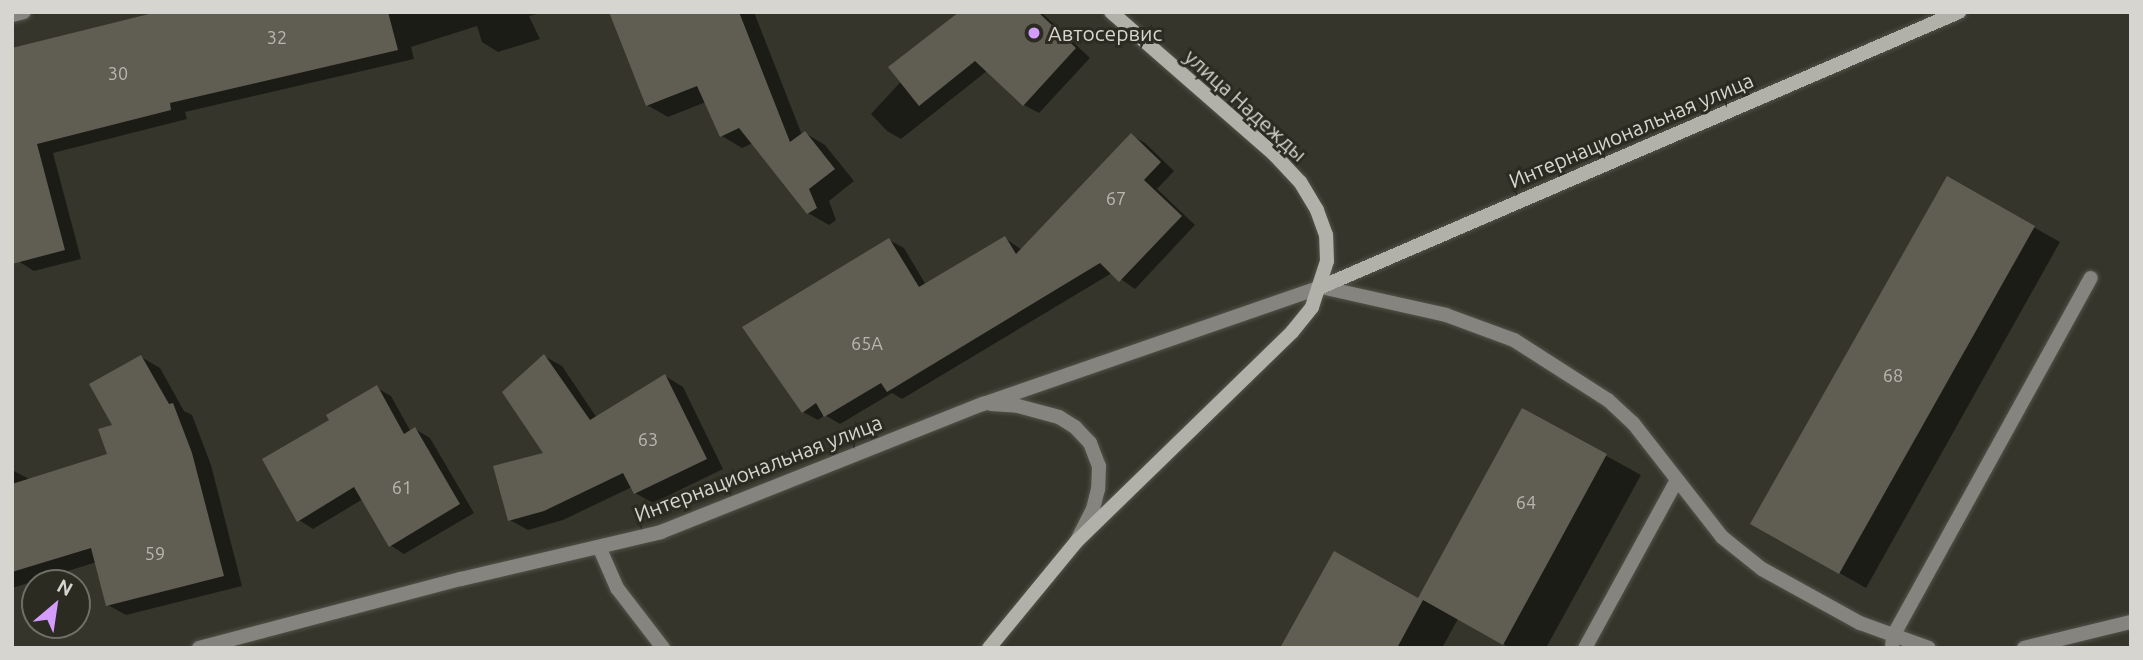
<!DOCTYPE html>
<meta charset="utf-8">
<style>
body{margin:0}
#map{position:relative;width:2143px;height:660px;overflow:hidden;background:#36352b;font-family:Ubuntu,sans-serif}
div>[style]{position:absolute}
.shadow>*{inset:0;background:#0007}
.building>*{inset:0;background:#605e53}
.roads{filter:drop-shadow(0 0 2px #535249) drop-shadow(0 0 2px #535249)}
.lane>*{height:14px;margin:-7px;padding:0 7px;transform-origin:7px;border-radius:7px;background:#85847f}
.street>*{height:14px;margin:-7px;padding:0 7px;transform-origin:7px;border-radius:7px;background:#85847f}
.secondary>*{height:14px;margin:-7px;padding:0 7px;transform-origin:7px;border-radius:7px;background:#b2b1a9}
.dots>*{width:19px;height:19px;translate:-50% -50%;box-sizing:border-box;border:4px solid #2c2b21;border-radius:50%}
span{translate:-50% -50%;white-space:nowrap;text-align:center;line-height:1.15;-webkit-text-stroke:6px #2c2b21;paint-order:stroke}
.number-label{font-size:18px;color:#b8b7b0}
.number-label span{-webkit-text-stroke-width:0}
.poi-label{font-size:21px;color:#d6d5cf}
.left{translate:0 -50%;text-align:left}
.street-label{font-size:21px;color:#d6d5cf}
.frame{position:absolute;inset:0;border:14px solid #d6d5cf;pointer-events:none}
.north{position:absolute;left:21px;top:569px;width:70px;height:70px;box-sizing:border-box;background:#2c2b21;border:2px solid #706f67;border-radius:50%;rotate:29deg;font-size:19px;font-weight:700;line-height:28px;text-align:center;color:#d6d5cf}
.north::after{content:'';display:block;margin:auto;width:24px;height:32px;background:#d49cfc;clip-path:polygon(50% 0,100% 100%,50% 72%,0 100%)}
</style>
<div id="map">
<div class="shadow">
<i style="clip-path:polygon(173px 12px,545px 12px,529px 16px,540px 39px,498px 52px,482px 42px,477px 26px,411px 47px,414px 59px,185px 112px,187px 119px,53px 153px,81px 259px,34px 271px,18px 261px,12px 50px)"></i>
<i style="clip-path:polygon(611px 12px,754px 12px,802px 135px,805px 133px,825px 145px,854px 181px,829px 201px,836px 220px,829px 225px,808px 213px,753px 143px,742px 148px,722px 136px,706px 102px,668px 117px,647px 105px)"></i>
<i style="clip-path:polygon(965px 12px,1041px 12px,1090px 58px,1039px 113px,1024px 105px,987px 71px,901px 139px,887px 131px,871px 114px)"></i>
<i style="clip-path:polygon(1131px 135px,1145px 143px,1174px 171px,1157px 189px,1195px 225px,1135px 289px,1112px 273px,902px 399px,892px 393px,840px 424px,825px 415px,818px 420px,803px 412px,889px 240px,904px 248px,926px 285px,1005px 238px,1022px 250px)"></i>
<i style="clip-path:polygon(1947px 178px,2060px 242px,1866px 588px,1753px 524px)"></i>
<i style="clip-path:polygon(544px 356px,562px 366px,597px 418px,665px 376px,683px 387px,723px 469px,653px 503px,635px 493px,632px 487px,563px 520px,528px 530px,510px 520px,546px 454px)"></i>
<i style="clip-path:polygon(141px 357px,160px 368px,184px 411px,192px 415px,211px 465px,242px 586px,126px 615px,108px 605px,97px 562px,12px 588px,12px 470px,31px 480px,109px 455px)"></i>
<i style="clip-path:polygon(377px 388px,391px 396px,411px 432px,415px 429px,430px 438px,474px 513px,404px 554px,390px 545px,363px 499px,313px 529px,299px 520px,332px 420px)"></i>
<i style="clip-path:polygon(1523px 410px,1641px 475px,1546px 648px,1510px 648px,1458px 619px,1442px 648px,1282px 648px,1419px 600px)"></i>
</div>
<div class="building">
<i style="clip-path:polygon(157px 12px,388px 12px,398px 50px,170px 103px,171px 110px,37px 144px,65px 250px,12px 264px,12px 48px)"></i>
<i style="clip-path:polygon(609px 12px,739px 12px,790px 142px,805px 131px,835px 169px,809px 189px,817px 208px,807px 214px,739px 128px,720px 137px,697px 86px,646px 106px)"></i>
<i style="clip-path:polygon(959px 12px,1038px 12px,1076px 48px,1023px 106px,975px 61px,919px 106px,888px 67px)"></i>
<i style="clip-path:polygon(1131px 133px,1161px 162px,1144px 180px,1182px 216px,1119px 282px,1100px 263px,887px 392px,881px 383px,824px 417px,816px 403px,802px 413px,742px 327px,889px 238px,919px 287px,1005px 236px,1016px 254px)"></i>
<i style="clip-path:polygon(1947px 176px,2035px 226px,1839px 574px,1750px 524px)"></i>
<i style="clip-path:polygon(544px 354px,590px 420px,665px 374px,707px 459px,634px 494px,623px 473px,544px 511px,508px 521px,493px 466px,543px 453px,502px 392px)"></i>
<i style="clip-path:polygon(141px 355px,169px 404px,173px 403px,192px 453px,224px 576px,106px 606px,91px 548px,12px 572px,12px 484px,107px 454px,98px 429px,112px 425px,89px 384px)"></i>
<i style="clip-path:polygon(377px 385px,404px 434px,415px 427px,460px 504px,389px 547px,354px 487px,297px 522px,262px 459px,329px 420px,326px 415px)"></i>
<i style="clip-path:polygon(1522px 408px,1607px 454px,1503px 645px,1423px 600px,1397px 648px,1280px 648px,1334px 551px,1418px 598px)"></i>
</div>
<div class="roads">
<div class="lane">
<i style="left:1321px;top:287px;width:128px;rotate:12.6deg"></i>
<i style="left:1446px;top:315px;width:72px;rotate:20.2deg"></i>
<i style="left:1514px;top:340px;width:112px;rotate:32.6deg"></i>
<i style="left:1608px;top:400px;width:34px;rotate:43deg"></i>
<i style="left:1633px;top:423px;width:145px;rotate:52deg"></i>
<i style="left:1722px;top:537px;width:51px;rotate:38.7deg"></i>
<i style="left:1762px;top:569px;width:112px;rotate:28.9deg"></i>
<i style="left:1860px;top:623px;width:73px;rotate:19.9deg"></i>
<i style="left:1585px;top:648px;width:189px;rotate:-61.3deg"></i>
<i style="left:1892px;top:648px;width:12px;rotate:-85deg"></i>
<i style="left:1893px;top:636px;width:409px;rotate:-61.1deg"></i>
<i style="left:2024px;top:648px;width:110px;rotate:-13.7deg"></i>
</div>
<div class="street">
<i style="left:12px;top:15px;width:12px;rotate:-14deg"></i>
<i style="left:991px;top:404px;width:27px;rotate:4deg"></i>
<i style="left:1018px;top:406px;width:42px;rotate:15deg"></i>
<i style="left:1059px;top:417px;width:19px;rotate:32deg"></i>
<i style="left:1075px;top:427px;width:22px;rotate:47deg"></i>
<i style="left:1090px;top:443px;width:25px;rotate:69deg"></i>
<i style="left:1099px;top:466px;width:23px;rotate:92deg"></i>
<i style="left:1098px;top:489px;width:21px;rotate:104deg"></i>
<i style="left:1093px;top:509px;width:33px;rotate:117deg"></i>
<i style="left:600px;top:549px;width:43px;rotate:66.4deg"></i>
<i style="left:617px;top:588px;width:76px;rotate:52.5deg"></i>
<i style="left:199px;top:648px;width:271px;rotate:-14.8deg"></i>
<i style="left:461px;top:579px;width:205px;rotate:-13.2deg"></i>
<i style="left:661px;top:532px;width:347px;rotate:-21.7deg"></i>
<i style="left:983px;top:404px;width:358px;rotate:-19.1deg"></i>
</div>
<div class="secondary">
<i style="left:1321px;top:287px;width:695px;rotate:-23.32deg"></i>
<i style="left:989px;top:648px;width:137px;rotate:-50.6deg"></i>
<i style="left:1076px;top:542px;width:301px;rotate:-44.2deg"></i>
<i style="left:1292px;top:332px;width:32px;rotate:-51deg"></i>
<i style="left:1312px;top:307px;width:48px;rotate:-71.9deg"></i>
<i style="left:1327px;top:261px;width:26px;rotate:-92deg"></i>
<i style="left:1326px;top:235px;width:27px;rotate:-110deg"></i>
<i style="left:1317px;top:210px;width:33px;rotate:-121deg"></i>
<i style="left:1300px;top:182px;width:38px;rotate:-133deg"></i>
<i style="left:1274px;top:154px;width:216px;rotate:-138.9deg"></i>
</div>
</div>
<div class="dots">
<i style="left:1034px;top:33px;background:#d49cfc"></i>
</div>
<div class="number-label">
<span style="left:277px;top:37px">32</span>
<span style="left:118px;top:73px">30</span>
<span style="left:1116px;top:198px">67</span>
<span style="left:867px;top:343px">65А</span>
<span style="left:1893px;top:375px">68</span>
<span style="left:648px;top:439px">63</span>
<span style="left:402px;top:487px">61</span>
<span style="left:1526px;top:502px">64</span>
<span style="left:155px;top:553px">59</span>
</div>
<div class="poi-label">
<span class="left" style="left:1048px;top:33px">Автосервис</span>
</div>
<div class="street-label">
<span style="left:1246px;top:105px;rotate:42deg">улица Надежды</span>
<span style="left:1631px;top:130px;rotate:-23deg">Интернациональная улица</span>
<span style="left:758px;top:468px;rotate:-21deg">Интернациональная улица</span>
</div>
<div class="frame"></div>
<div class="north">N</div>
</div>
